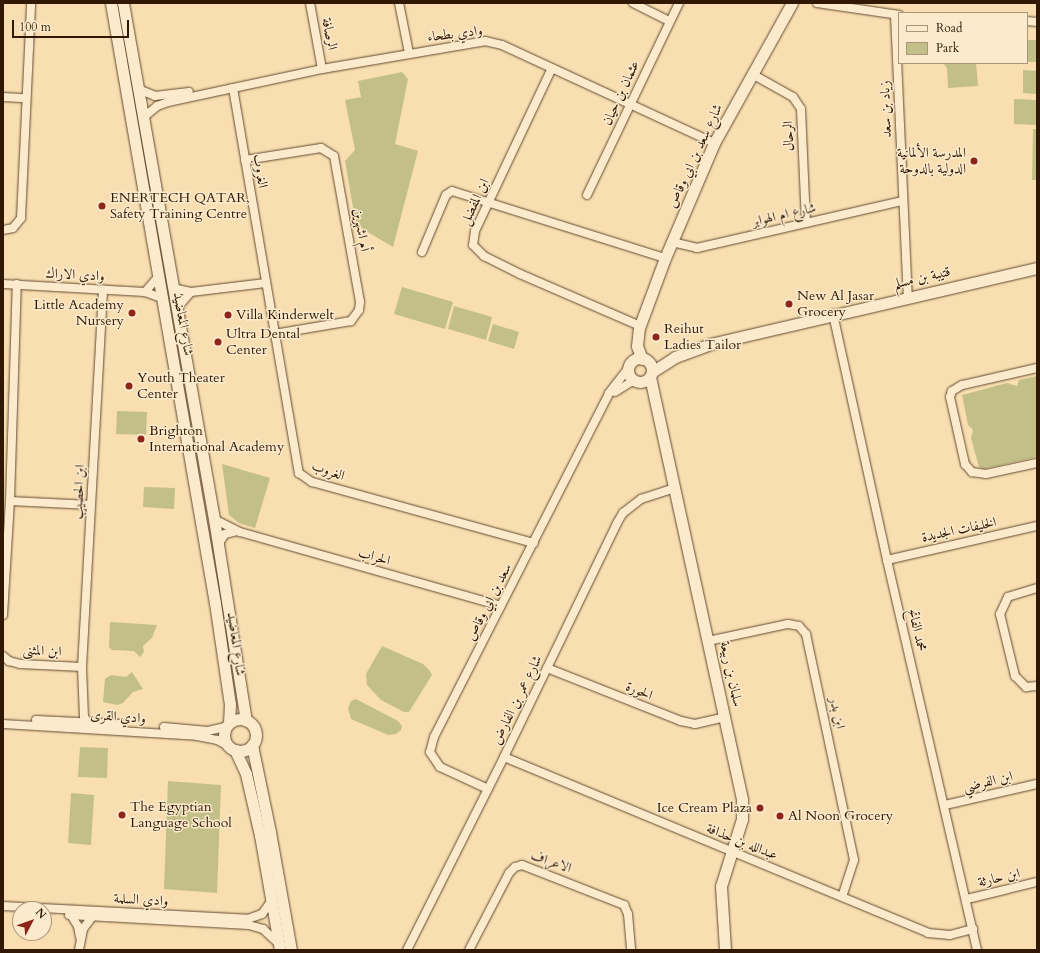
<!DOCTYPE html>
<meta charset="utf-8">
<style>
body{margin:0}
#map{position:relative;width:1040px;height:953px;overflow:hidden;background:#f9deb1;font-family:Cardo,Amiri,serif}
div>[style]{position:absolute}
.green>*{inset:0;background:#c2c088}
.roads{filter:drop-shadow(0 0 1px #634a30) drop-shadow(0 0 1px #634a30)}
.street>*{height:8px;margin:-4px;padding:0 4px;transform-origin:4px;border-radius:4px;background:#fbeacc}
.secondary>*{height:11px;margin:-5.5px;padding:0 5.5px;transform-origin:5.5px;border-radius:5.5px;background:#fbeacc}
.secondary>.ring{margin:-5.5px;padding:0;box-sizing:content-box;background:none;border:11px solid #fbeacc;border-radius:50%}
.dots>*{width:11px;height:11px;translate:-50% -50%;box-sizing:border-box;border:2px solid #fbeacc;border-radius:50%}
span{translate:-50% -50%;white-space:nowrap;text-align:center;line-height:1.15;-webkit-text-stroke:3px #fbeacc;paint-order:stroke}
.street-label{font-size:14px;color:#311805}
.poi-label{font-size:14px;color:#311805}
.right{translate:-100% -50%;text-align:right}
.left{translate:0 -50%;text-align:left}
.frame{position:absolute;inset:0;border:4px solid #311805;pointer-events:none}
.legend{position:absolute;left:898px;top:12px;width:130px;height:52px;box-sizing:border-box;background:#fbeacc;border:1px solid #aa967c;margin:0;padding:5px 7px;list-style:none;font-size:12px;color:#311805}
.legend li{display:flex;align-items:center;gap:8px;height:20px}
.legend b{width:20px;border:1px solid #aa967c}
.north{position:absolute;left:12px;top:901px;width:40px;height:40px;box-sizing:border-box;background:#fbeacc;border:1px solid #aa967c;border-radius:50%;rotate:49deg;font-size:11px;font-weight:700;line-height:16px;text-align:center;color:#311805}
.north::after{content:'';display:block;margin:auto;width:14px;height:18px;background:#8f2418;clip-path:polygon(50% 0,100% 100%,50% 72%,0 100%)}
.scale{position:absolute;left:12px;top:20px;width:117px;height:18px;box-sizing:border-box;border:2px solid #311805;border-top:0;padding-left:5px;font-size:12px;line-height:14px;white-space:nowrap;color:#311805;-webkit-text-stroke:3px #fbeacc;paint-order:stroke}
</style>
<div id="map">
<div class="green">
<i style="clip-path:polygon(1027px 40px,1037px 40px,1037px 62px,1027px 62px)"></i>
<i style="clip-path:polygon(943px 63px,976px 63px,978px 86px,948px 88px,947px 68px)"></i>
<i style="clip-path:polygon(1023px 70px,1037px 71px,1037px 94px,1023px 93px)"></i>
<i style="clip-path:polygon(402px 72px,408px 79px,395px 144px,418px 151px,393px 247px,356px 225px,345px 161px,355px 150px,345px 100px,361px 97px,358px 81px)"></i>
<i style="clip-path:polygon(1014px 99px,1037px 100px,1037px 125px,1014px 124px)"></i>
<i style="clip-path:polygon(1033px 129px,1037px 129px,1037px 180px,1032px 180px)"></i>
<i style="clip-path:polygon(402px 287px,453px 302px,445px 329px,394px 314px)"></i>
<i style="clip-path:polygon(454px 306px,492px 317px,486px 340px,448px 329px)"></i>
<i style="clip-path:polygon(493px 324px,519px 332px,514px 349px,488px 341px)"></i>
<i style="clip-path:polygon(1037px 376px,1037px 457px,983px 469px,979px 467px,971px 438px,973px 430px,968px 425px,962px 395px,1007px 383px,1017px 386px,1019px 380px)"></i>
<i style="clip-path:polygon(117px 411px,147px 412px,146px 435px,116px 434px)"></i>
<i style="clip-path:polygon(222px 464px,270px 478px,255px 528px,239px 523px,229px 515px)"></i>
<i style="clip-path:polygon(144px 487px,175px 488px,174px 509px,143px 507px)"></i>
<i style="clip-path:polygon(110px 622px,157px 625px,152px 638px,143px 646px,144px 652px,140px 657px,134px 651px,112px 650px,109px 647px)"></i>
<i style="clip-path:polygon(382px 646px,423px 664px,430px 671px,432px 675px,409px 712px,404px 712px,381px 700px,367px 685px,366px 674px)"></i>
<i style="clip-path:polygon(132px 672px,143px 689px,133px 692px,123px 703px,117px 705px,103px 702px,105px 679px,111px 675px,126px 677px)"></i>
<i style="clip-path:polygon(356px 699px,398px 721px,402px 726px,401px 730px,396px 734px,388px 735px,351px 719px,348px 708px,351px 701px)"></i>
<i style="clip-path:polygon(80px 747px,108px 748px,107px 778px,78px 777px)"></i>
<i style="clip-path:polygon(168px 781px,221px 785px,217px 893px,164px 889px)"></i>
<i style="clip-path:polygon(71px 793px,94px 795px,91px 845px,68px 843px)"></i>
</div>
<div class="roads">
<div class="street">
<i style="left:310px;top:3px;width:67px;rotate:79.7deg"></i>
<i style="left:399px;top:3px;width:51px;rotate:78.7deg"></i>
<i style="left:633px;top:3px;width:40px;rotate:26.6deg"></i>
<i style="left:817px;top:3px;width:83px;rotate:8.3deg"></i>
<i style="left:895px;top:15px;width:282px;rotate:87.4deg"></i>
<i style="left:1027px;top:21px;width:10px;rotate:6deg"></i>
<i style="left:552px;top:68px;width:180px;rotate:115.3deg"></i>
<i style="left:475px;top:231px;width:14px;rotate:98deg"></i>
<i style="left:473px;top:245px;width:16px;rotate:45deg"></i>
<i style="left:484px;top:256px;width:40px;rotate:26.6deg"></i>
<i style="left:520px;top:274px;width:131px;rotate:23.4deg"></i>
<i style="left:752px;top:74px;width:47px;rotate:29.3deg"></i>
<i style="left:793px;top:97px;width:14px;rotate:56deg"></i>
<i style="left:801px;top:109px;width:114px;rotate:87.5deg"></i>
<i style="left:233px;top:88px;width:391px;rotate:80.3deg"></i>
<i style="left:299px;top:473px;width:16px;rotate:35deg"></i>
<i style="left:312px;top:482px;width:230px;rotate:15.4deg"></i>
<i style="left:138px;top:89px;width:18px;rotate:22deg"></i>
<i style="left:155px;top:96px;width:34px;rotate:-7deg"></i>
<i style="left:3px;top:97px;width:22px;rotate:3deg"></i>
<i style="left:144px;top:117px;width:17px;rotate:-40deg"></i>
<i style="left:157px;top:106px;width:12px;rotate:-20deg"></i>
<i style="left:168px;top:102px;width:157px;rotate:-12.1deg"></i>
<i style="left:322px;top:69px;width:165px;rotate:-9.7deg"></i>
<i style="left:485px;top:41px;width:17px;rotate:13deg"></i>
<i style="left:502px;top:45px;width:234px;rotate:24.8deg"></i>
<i style="left:245px;top:160px;width:77px;rotate:-9deg"></i>
<i style="left:321px;top:148px;width:15px;rotate:32deg"></i>
<i style="left:334px;top:156px;width:148px;rotate:79.9deg"></i>
<i style="left:360px;top:302px;width:8px;rotate:97deg"></i>
<i style="left:359px;top:310px;width:14px;rotate:126deg"></i>
<i style="left:351px;top:321px;width:78px;rotate:170.4deg"></i>
<i style="left:587px;top:195px;width:213px;rotate:-64.4deg"></i>
<i style="left:3px;top:230px;width:10px;rotate:-11deg"></i>
<i style="left:13px;top:228px;width:13px;rotate:-51deg"></i>
<i style="left:21px;top:218px;width:215px;rotate:-87.3deg"></i>
<i style="left:672px;top:242px;width:26px;rotate:13deg"></i>
<i style="left:697px;top:248px;width:211px;rotate:-12.9deg"></i>
<i style="left:422px;top:252px;width:62px;rotate:-67.2deg"></i>
<i style="left:446px;top:195px;width:7px;rotate:-34deg"></i>
<i style="left:452px;top:191px;width:223px;rotate:17.5deg"></i>
<i style="left:3px;top:284px;width:142px;rotate:3.2deg"></i>
<i style="left:145px;top:292px;width:20px;rotate:20deg"></i>
<i style="left:172px;top:285px;width:6px;rotate:39deg"></i>
<i style="left:177px;top:289px;width:14px;rotate:12deg"></i>
<i style="left:191px;top:292px;width:75px;rotate:-6.9deg"></i>
<i style="left:145px;top:292px;width:21px;rotate:-49deg"></i>
<i style="left:177px;top:308px;width:21px;rotate:-49deg"></i>
<i style="left:833px;top:314px;width:252px;rotate:77.6deg"></i>
<i style="left:887px;top:560px;width:400px;rotate:77deg"></i>
<i style="left:1037px;top:368px;width:77px;rotate:167.2deg"></i>
<i style="left:962px;top:385px;width:12px;rotate:149deg"></i>
<i style="left:952px;top:391px;width:6px;rotate:108deg"></i>
<i style="left:950px;top:397px;width:69px;rotate:77.4deg"></i>
<i style="left:965px;top:464px;width:11px;rotate:49deg"></i>
<i style="left:972px;top:472px;width:14px;rotate:8deg"></i>
<i style="left:986px;top:474px;width:52px;rotate:-12.2deg"></i>
<i style="left:615px;top:392px;width:22px;rotate:-32deg"></i>
<i style="left:10px;top:501px;width:81px;rotate:2.8deg"></i>
<i style="left:214px;top:519px;width:29px;rotate:27deg"></i>
<i style="left:240px;top:532px;width:271px;rotate:15.8deg"></i>
<i style="left:218px;top:545px;width:13px;rotate:-58deg"></i>
<i style="left:225px;top:534px;width:12px;rotate:-14deg"></i>
<i style="left:887px;top:560px;width:154px;rotate:-12.8deg"></i>
<i style="left:1037px;top:588px;width:30px;rotate:163deg"></i>
<i style="left:1008px;top:597px;width:19px;rotate:115deg"></i>
<i style="left:1000px;top:614px;width:64px;rotate:76.4deg"></i>
<i style="left:1015px;top:676px;width:16px;rotate:45deg"></i>
<i style="left:1026px;top:687px;width:11px;rotate:-5deg"></i>
<i style="left:3px;top:615px;width:114px;rotate:-86.5deg"></i>
<i style="left:10px;top:501px;width:217px;rotate:-88.2deg"></i>
<i style="left:708px;top:641px;width:82px;rotate:-12deg"></i>
<i style="left:788px;top:624px;width:11px;rotate:10deg"></i>
<i style="left:799px;top:626px;width:11px;rotate:49deg"></i>
<i style="left:806px;top:634px;width:231px;rotate:78deg"></i>
<i style="left:854px;top:860px;width:38px;rotate:108deg"></i>
<i style="left:3px;top:656px;width:8px;rotate:40deg"></i>
<i style="left:9px;top:661px;width:11px;rotate:15deg"></i>
<i style="left:20px;top:664px;width:62px;rotate:2.8deg"></i>
<i style="left:547px;top:668px;width:144px;rotate:21.6deg"></i>
<i style="left:681px;top:721px;width:14px;rotate:12deg"></i>
<i style="left:695px;top:724px;width:31px;rotate:-13deg"></i>
<i style="left:36px;top:720px;width:84px;rotate:2.7deg"></i>
<i style="left:93px;top:722px;width:5px;rotate:180deg"></i>
<i style="left:88px;top:722px;width:6px;rotate:-129deg"></i>
<i style="left:84px;top:717px;width:50px;rotate:-92.3deg"></i>
<i style="left:82px;top:667px;width:378px;rotate:-86.8deg"></i>
<i style="left:3px;top:724px;width:194px;rotate:3.5deg"></i>
<i style="left:197px;top:736px;width:20px;rotate:11deg"></i>
<i style="left:217px;top:740px;width:13px;rotate:27deg"></i>
<i style="left:164px;top:727px;width:44px;rotate:5.2deg"></i>
<i style="left:208px;top:731px;width:18px;rotate:-13deg"></i>
<i style="left:504px;top:757px;width:459px;rotate:22.5deg"></i>
<i style="left:928px;top:933px;width:22px;rotate:5deg"></i>
<i style="left:950px;top:935px;width:24px;rotate:-15deg"></i>
<i style="left:488px;top:789px;width:53px;rotate:-155.4deg"></i>
<i style="left:440px;top:767px;width:18px;rotate:-124deg"></i>
<i style="left:430px;top:752px;width:16px;rotate:-75deg"></i>
<i style="left:434px;top:737px;width:386px;rotate:-63deg"></i>
<i style="left:609px;top:393px;width:33px;rotate:-52deg"></i>
<i style="left:945px;top:805px;width:94px;rotate:-12.9deg"></i>
<i style="left:967px;top:899px;width:72px;rotate:-13.7deg"></i>
<i style="left:3px;top:906px;width:245px;rotate:3deg"></i>
<i style="left:248px;top:919px;width:15px;rotate:-20deg"></i>
<i style="left:262px;top:914px;width:14px;rotate:-54deg"></i>
<i style="left:69px;top:915px;width:180px;rotate:3.2deg"></i>
<i style="left:249px;top:925px;width:15px;rotate:16deg"></i>
<i style="left:263px;top:929px;width:21px;rotate:43deg"></i>
<i style="left:71px;top:915px;width:13px;rotate:58deg"></i>
<i style="left:78px;top:926px;width:11px;rotate:80deg"></i>
<i style="left:79px;top:950px;width:21px;rotate:-79deg"></i>
<i style="left:83px;top:929px;width:15px;rotate:-53deg"></i>
<i style="left:407px;top:950px;width:216px;rotate:-63.3deg"></i>
<i style="left:504px;top:757px;width:260px;rotate:-64.2deg"></i>
<i style="left:617px;top:523px;width:12px;rotate:-59deg"></i>
<i style="left:623px;top:513px;width:23px;rotate:-38deg"></i>
<i style="left:641px;top:499px;width:36px;rotate:-18deg"></i>
<i style="left:469px;top:950px;width:87px;rotate:-62.5deg"></i>
<i style="left:509px;top:873px;width:8px;rotate:-45deg"></i>
<i style="left:515px;top:867px;width:7px;rotate:-16deg"></i>
<i style="left:522px;top:865px;width:110px;rotate:21.4deg"></i>
<i style="left:624px;top:905px;width:10px;rotate:66deg"></i>
<i style="left:628px;top:914px;width:36px;rotate:85deg"></i>
</div>
<div class="secondary">
<i style="left:111px;top:3px;width:609px;rotate:80.17deg"></i>
<i style="left:215px;top:603px;width:102px;rotate:81.6deg"></i>
<i style="left:230px;top:704px;width:19px;rotate:93deg"></i>
<i style="left:123px;top:3px;width:524px;rotate:80deg"></i>
<i style="left:214px;top:519px;width:204px;rotate:81deg"></i>
<i class="ring" style="left:628px;top:358px;width:13px;height:13px"></i>
<i style="left:642px;top:359px;width:14px;rotate:-111deg"></i>
<i style="left:637px;top:346px;width:18px;rotate:-84deg"></i>
<i style="left:639px;top:328px;width:75px;rotate:-69.6deg"></i>
<i style="left:665px;top:258px;width:125px;rotate:-66.9deg"></i>
<i style="left:714px;top:143px;width:160px;rotate:-60.9deg"></i>
<i style="left:652px;top:372px;width:27px;rotate:-33deg"></i>
<i style="left:675px;top:357px;width:37px;rotate:-20deg"></i>
<i style="left:710px;top:344px;width:336px;rotate:-13.1deg"></i>
<i style="left:650px;top:377px;width:432px;rotate:77.7deg"></i>
<i style="left:742px;top:799px;width:20px;rotate:90deg"></i>
<i style="left:742px;top:819px;width:70px;rotate:107.4deg"></i>
<i style="left:721px;top:886px;width:64px;rotate:86.4deg"></i>
<i class="ring" style="left:224px;top:719px;width:21px;height:21px"></i>
<i style="left:252px;top:745px;width:89px;rotate:78.3deg"></i>
<i style="left:270px;top:832px;width:120px;rotate:79.9deg"></i>
<i style="left:235px;top:750px;width:26px;rotate:65deg"></i>
<i style="left:246px;top:774px;width:63px;rotate:77.1deg"></i>
<i style="left:260px;top:835px;width:117px;rotate:80.1deg"></i>
</div>
</div>
<div class="dots">
<i style="left:974px;top:161px;background:#8f2418"></i>
<i style="left:102px;top:206px;background:#8f2418"></i>
<i style="left:789px;top:304px;background:#8f2418"></i>
<i style="left:132px;top:313px;background:#8f2418"></i>
<i style="left:228px;top:315px;background:#8f2418"></i>
<i style="left:656px;top:337px;background:#8f2418"></i>
<i style="left:218px;top:342px;background:#8f2418"></i>
<i style="left:129px;top:386px;background:#8f2418"></i>
<i style="left:141px;top:439px;background:#8f2418"></i>
<i style="left:760px;top:808px;background:#8f2418"></i>
<i style="left:122px;top:815px;background:#8f2418"></i>
<i style="left:780px;top:816px;background:#8f2418"></i>
</div>
<div class="street-label">
<span style="left:329px;top:34px;rotate:79deg">الرصافة</span>
<span style="left:455px;top:34px;rotate:-7deg">وادي بطحاء</span>
<span style="left:621px;top:93px;rotate:-65deg">عثمان بن حيان</span>
<span style="left:886px;top:109px;rotate:-92deg">زياد بن سعد</span>
<span style="left:789px;top:136px;rotate:-92deg">الرحال</span>
<span style="left:695px;top:156px;rotate:-65deg">شارع سعد بن ابي وقاص</span>
<span style="left:260px;top:171px;rotate:81deg">الغروب</span>
<span style="left:475px;top:202px;rotate:-65deg">ابن المفضل</span>
<span style="left:784px;top:215px;rotate:-13deg">شارع ام الهوابر</span>
<span style="left:361px;top:230px;rotate:81deg">أم اشهرين</span>
<span style="left:75px;top:275px;rotate:3deg">وادي الاراك</span>
<span style="left:922px;top:278px;rotate:-13deg">قتيبة بن مسلم</span>
<span style="left:183px;top:324px;rotate:80deg">شارع المعاضيد</span>
<span style="left:328px;top:471px;rotate:20deg">الغروب</span>
<span style="left:79px;top:492px;rotate:-87deg">ابن الحصيب</span>
<span style="left:959px;top:530px;rotate:-12deg">الخليفات الجديدة</span>
<span style="left:374px;top:557px;rotate:16deg">الحراب</span>
<span style="left:489px;top:602px;rotate:-63deg">سعد بن ابي وقاص</span>
<span style="left:917px;top:630px;rotate:77deg">محمد الفاتح</span>
<span style="left:236px;top:644px;rotate:82deg">شارع المعاضيد</span>
<span style="left:42px;top:651px;rotate:3deg">ابن المثنى</span>
<span style="left:731px;top:674px;rotate:78deg">سلمان بن ربيعة</span>
<span style="left:639px;top:691px;rotate:22deg">الحورة</span>
<span style="left:517px;top:700px;rotate:-64deg">شارع عمر بن الفارض</span>
<span style="left:837px;top:713px;rotate:78deg">ابن بدر</span>
<span style="left:118px;top:717px;rotate:4deg">وادي القرى</span>
<span style="left:988px;top:782px;rotate:-13deg">ابن الفرضي</span>
<span style="left:742px;top:842px;rotate:22deg">عبدالله بن حذافة</span>
<span style="left:551px;top:862px;rotate:19deg">الاعراف</span>
<span style="left:999px;top:878px;rotate:-13deg">ابن حارثة</span>
<span style="left:141px;top:900px;rotate:3deg">وادي السلمة</span>
</div>
<div class="poi-label">
<span class="right" style="left:966px;top:161px">المدرسة الألمانية<br>الدولية بالدوحة</span>
<span class="left" style="left:110px;top:206px">ENERTECH QATAR,<br>Safety Training Centre</span>
<span class="left" style="left:797px;top:304px">New Al Jasar<br>Grocery</span>
<span class="right" style="left:124px;top:313px">Little Academy<br>Nursery</span>
<span class="left" style="left:236px;top:315px">Villa Kinderwelt</span>
<span class="left" style="left:664px;top:337px">Reihut<br>Ladies Tailor</span>
<span class="left" style="left:226px;top:342px">Ultra Dental<br>Center</span>
<span class="left" style="left:137px;top:386px">Youth Theater<br>Center</span>
<span class="left" style="left:149px;top:439px">Brighton<br>International Academy</span>
<span class="left" style="left:130px;top:815px">The Egyptian<br>Language School</span>
<span class="right" style="left:752px;top:808px">Ice Cream Plaza</span>
<span class="left" style="left:788px;top:816px">Al Noon Grocery</span>
</div>
<div class="frame"></div>
<ul class="legend">
<li><b style="height:5px;background:#fbeacc"></b>Road</li>
<li><b style="height:11px;background:#c2c088"></b>Park</li>
</ul>
<div class="north">N</div>
<div class="scale">100 m</div>
</div>
